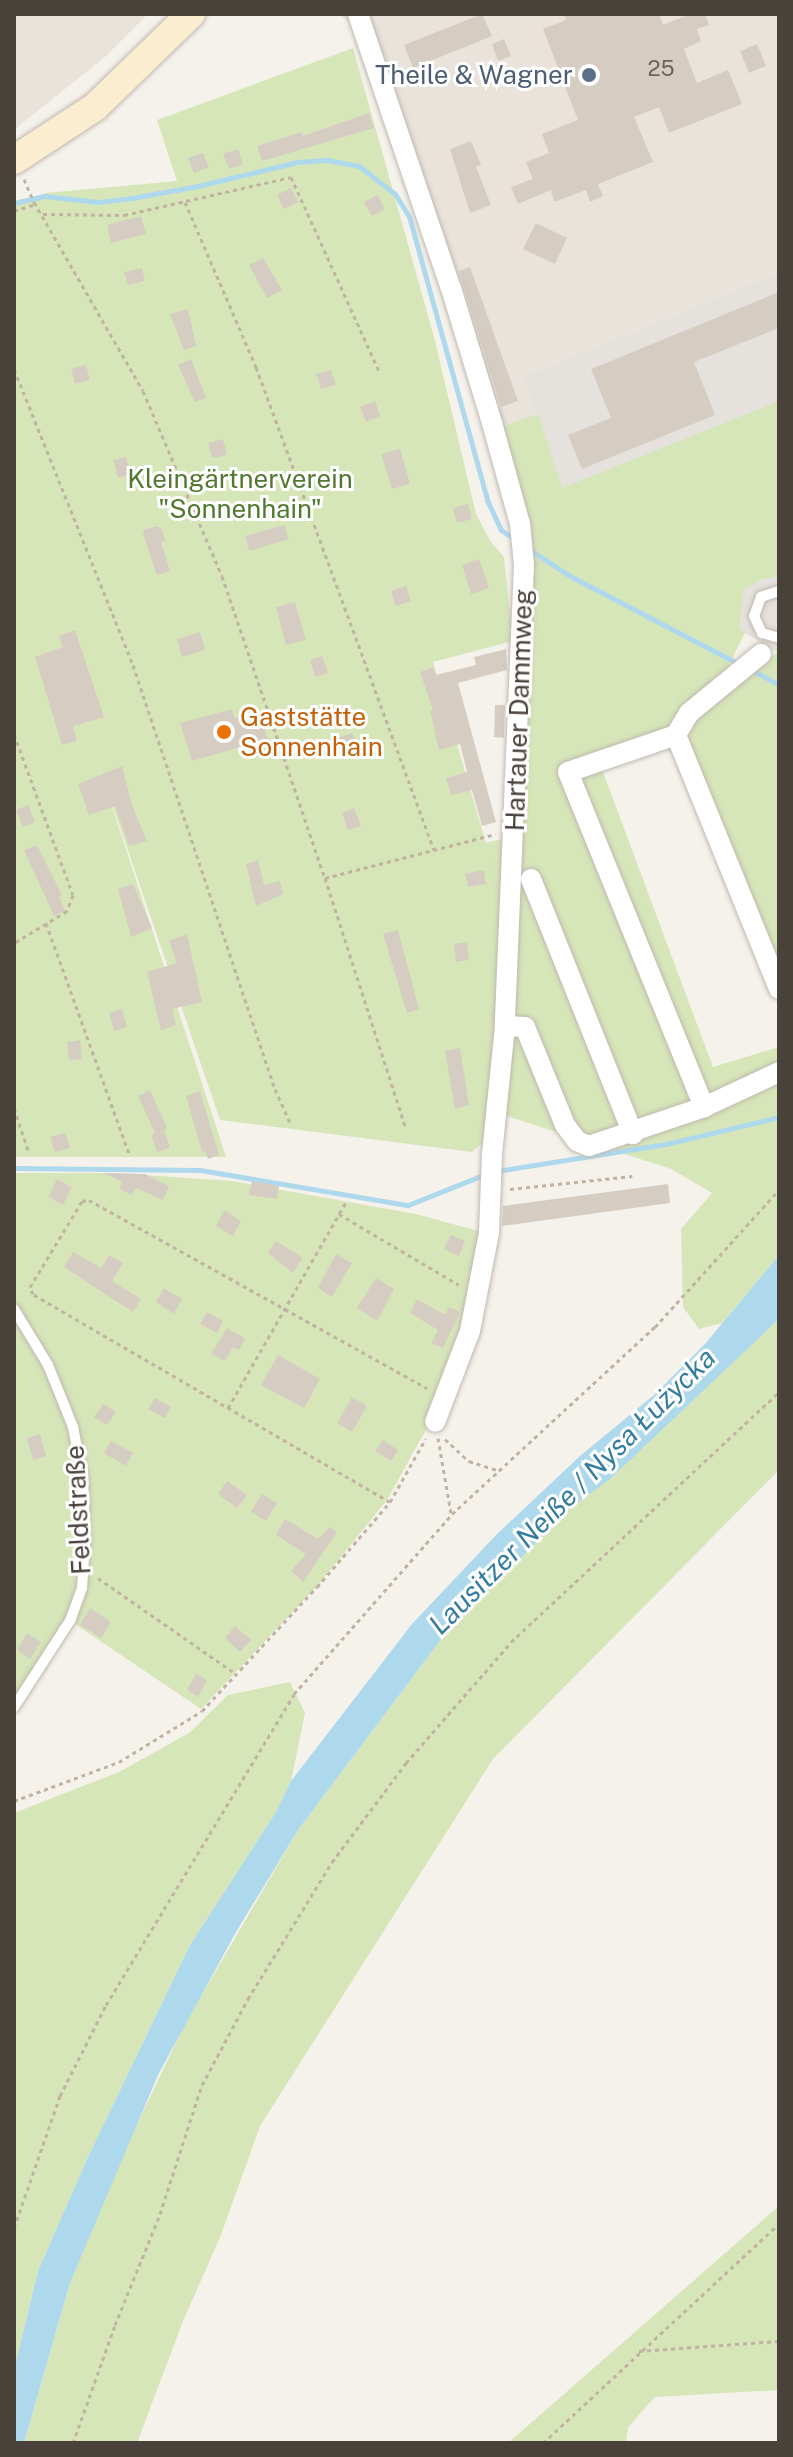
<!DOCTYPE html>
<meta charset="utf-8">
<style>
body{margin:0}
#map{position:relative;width:793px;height:2457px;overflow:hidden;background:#f5f2ec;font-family:"Public Sans",sans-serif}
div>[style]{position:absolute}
.residential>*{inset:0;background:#e9e3db}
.industrial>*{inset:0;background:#e5e1dd}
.green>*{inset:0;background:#d6e6b9}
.water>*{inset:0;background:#aed9ec}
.stream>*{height:5px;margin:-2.5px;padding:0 2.5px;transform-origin:2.5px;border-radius:2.5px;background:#aed9ec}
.building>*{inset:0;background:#d6cdc2}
.path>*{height:3px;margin-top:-1.5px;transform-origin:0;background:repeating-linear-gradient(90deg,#c1b3a1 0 4px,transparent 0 8px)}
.roads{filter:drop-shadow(0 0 2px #c0b9af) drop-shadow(0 0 2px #c0b9af)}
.lane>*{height:10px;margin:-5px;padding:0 5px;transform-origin:5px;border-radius:5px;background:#fff}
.street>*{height:20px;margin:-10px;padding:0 10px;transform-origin:10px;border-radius:10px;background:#fff}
.secondary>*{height:28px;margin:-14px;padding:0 14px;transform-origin:14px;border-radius:14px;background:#fbedd0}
.dots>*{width:22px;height:22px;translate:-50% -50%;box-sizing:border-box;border:4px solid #fff;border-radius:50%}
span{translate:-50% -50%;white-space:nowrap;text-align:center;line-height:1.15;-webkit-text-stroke:6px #fff;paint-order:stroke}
.number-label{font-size:22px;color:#6c655c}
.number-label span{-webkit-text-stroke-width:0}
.service-label{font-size:26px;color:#4e5e75}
.right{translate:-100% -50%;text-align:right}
.park-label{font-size:26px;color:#527830}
.street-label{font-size:26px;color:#49423a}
.food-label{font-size:26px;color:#c56008}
.left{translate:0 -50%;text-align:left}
.water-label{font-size:28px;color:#357c9f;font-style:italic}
.frame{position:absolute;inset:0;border:16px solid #49423a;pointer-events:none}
</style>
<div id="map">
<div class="residential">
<i style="clip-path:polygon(14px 14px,148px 14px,105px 57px,14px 130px)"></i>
<i style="clip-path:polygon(337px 14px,779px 14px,779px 272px,524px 376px,538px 414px,499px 427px,373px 36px)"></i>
</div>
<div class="industrial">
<i style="clip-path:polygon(779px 272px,779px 653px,576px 534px,524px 376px)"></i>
</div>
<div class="green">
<i style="clip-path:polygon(353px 48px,434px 337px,476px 514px,491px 542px,504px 557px,513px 641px,433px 662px,486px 843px,509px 837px,487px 1139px,472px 1152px,220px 1120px,97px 760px,226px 1157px,14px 1157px,14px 205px,46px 193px,177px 181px,157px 120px)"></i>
<i style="clip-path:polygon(779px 401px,779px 577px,763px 579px,744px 589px,739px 628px,745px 633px,726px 671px,667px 731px,597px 756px,713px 1067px,779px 1047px,779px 1255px,722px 1323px,699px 1329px,683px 1307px,681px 1229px,712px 1193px,671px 1169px,503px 1115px,526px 781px,532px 528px,499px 427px,538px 414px,562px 488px)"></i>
<i style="clip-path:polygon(778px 652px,779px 653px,779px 971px,685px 736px,691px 724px)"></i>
<i style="clip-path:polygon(14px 1173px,114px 1173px,232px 1181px,416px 1214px,482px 1232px,462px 1325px,429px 1424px,387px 1500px,318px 1585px,201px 1709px,75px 1624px,86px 1586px,73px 1417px,14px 1305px)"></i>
<i style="clip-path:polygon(14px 1316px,31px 1341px,66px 1417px,79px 1478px,82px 1584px,66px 1620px,14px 1702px)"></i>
<i style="clip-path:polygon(779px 1319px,779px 1470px,493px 1759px,260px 2126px,221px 2235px,183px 2321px,137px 2443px,24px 2443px,70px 2283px,115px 2170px,186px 2022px,298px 1830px,439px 1642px,568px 1510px,610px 1478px)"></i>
<i style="clip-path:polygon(290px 1682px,305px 1713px,291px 1781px,276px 1812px,190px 1945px,88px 2157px,38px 2271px,14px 2370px,14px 1813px,119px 1772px,189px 1733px,228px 1695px)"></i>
<i style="clip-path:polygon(779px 2206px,779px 2390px,655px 2397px,628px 2427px,626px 2443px,508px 2443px)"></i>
</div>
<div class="water">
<i style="clip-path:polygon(779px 1255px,779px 1319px,610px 1479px,568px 1510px,439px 1642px,298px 1830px,236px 1932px,158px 2075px,70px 2283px,24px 2443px,14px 2443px,14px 2370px,38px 2271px,88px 2157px,190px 1945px,276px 1812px,291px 1781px,412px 1624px,497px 1534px,580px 1456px,654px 1395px,705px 1344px)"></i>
</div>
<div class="stream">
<i style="left:14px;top:203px;width:31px;rotate:-13deg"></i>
<i style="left:44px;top:196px;width:55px;rotate:6.2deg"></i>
<i style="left:99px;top:202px;width:38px;rotate:-7deg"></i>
<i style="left:137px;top:197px;width:62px;rotate:-10.2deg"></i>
<i style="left:198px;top:186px;width:102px;rotate:-13.6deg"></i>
<i style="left:297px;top:162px;width:31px;rotate:-4deg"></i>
<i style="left:328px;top:160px;width:32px;rotate:11deg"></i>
<i style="left:359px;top:166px;width:46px;rotate:37.9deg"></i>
<i style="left:395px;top:194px;width:26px;rotate:58deg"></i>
<i style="left:409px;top:216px;width:295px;rotate:74.6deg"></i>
<i style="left:487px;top:500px;width:33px;rotate:65deg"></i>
<i style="left:501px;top:530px;width:18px;rotate:34deg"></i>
<i style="left:527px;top:548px;width:51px;rotate:33.1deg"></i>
<i style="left:570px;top:576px;width:191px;rotate:27.5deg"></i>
<i style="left:752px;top:670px;width:31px;rotate:29deg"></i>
<i style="left:14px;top:1168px;width:186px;rotate:0.6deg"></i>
<i style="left:200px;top:1170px;width:211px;rotate:9.6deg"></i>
<i style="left:408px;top:1205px;width:86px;rotate:-21.8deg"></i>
<i style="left:497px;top:1171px;width:171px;rotate:-9.1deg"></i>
<i style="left:666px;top:1144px;width:116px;rotate:-13.4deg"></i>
</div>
<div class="building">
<i style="clip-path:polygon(482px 14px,492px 36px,413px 68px,404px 45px)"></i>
<i style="clip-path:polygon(563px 14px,659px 14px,663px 25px,690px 14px,705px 14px,709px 25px,697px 29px,701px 41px,684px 49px,697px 83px,728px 70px,742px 104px,669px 133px,659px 107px,634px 117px,653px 162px,598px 184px,603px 196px,590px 202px,586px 190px,554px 202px,551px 190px,518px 204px,511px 187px,533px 179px,526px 162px,549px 153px,542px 134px,578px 120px,543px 29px,566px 20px)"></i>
<i style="clip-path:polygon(504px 39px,511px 56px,498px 61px,492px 44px)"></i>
<i style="clip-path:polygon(757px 44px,766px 66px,749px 73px,740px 51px)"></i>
<i style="clip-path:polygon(369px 113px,374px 128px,262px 161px,257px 146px,302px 132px,303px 136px)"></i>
<i style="clip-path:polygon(471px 141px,481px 165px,476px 167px,491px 205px,470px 213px,450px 149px)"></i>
<i style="clip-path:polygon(238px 149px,243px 164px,229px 169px,223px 154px)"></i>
<i style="clip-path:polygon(203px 153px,209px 167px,194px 173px,188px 158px)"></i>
<i style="clip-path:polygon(291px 188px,298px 202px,284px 209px,277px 195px)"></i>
<i style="clip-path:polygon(378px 195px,385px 209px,372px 216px,364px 202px)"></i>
<i style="clip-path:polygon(141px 216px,146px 234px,111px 243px,107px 225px)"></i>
<i style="clip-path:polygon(536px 223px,567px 238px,555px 264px,523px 249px)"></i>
<i style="clip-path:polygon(263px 258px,282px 290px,267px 298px,249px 265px)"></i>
<i style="clip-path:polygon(470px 267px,518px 401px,501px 407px,459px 271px)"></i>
<i style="clip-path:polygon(142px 268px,145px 281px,128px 285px,124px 272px)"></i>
<i style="clip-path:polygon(779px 292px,779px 328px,694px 362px,715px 415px,582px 469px,568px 435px,611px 418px,591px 369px)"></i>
<i style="clip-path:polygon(188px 309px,196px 346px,184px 350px,170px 314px)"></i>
<i style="clip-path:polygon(191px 359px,206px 398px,195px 402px,178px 365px)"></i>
<i style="clip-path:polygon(86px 365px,90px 380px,75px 384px,71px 369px)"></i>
<i style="clip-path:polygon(331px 370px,336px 385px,321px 389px,316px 374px)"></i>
<i style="clip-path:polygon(375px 401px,380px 416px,366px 422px,360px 407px)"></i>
<i style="clip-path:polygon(223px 439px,227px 455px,212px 458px,208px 443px)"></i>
<i style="clip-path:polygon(400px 449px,410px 484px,392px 489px,381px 454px)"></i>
<i style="clip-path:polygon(126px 457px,131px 474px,118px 478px,113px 460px)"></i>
<i style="clip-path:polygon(468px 504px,472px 519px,457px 523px,453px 508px)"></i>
<i style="clip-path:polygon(284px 525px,289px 539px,249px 551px,245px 536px)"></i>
<i style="clip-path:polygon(156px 526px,161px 528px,165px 541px,161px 542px,170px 571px,157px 575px,143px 534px,144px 530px)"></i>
<i style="clip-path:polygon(479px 559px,489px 588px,471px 594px,462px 565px)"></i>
<i style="clip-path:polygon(406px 586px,411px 601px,396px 606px,391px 591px)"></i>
<i style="clip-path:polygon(295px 602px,306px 640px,286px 645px,276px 607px)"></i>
<i style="clip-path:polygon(75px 630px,104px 717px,73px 726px,77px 741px,62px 745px,35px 657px,63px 647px,59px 636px)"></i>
<i style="clip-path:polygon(200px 632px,205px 650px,182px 657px,177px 639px)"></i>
<i style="clip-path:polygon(506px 649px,507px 670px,458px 683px,496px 822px,482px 826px,472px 790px,451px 795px,446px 778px,467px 772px,460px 744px,439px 750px,430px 710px,433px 710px,420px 672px,433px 667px,436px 675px,476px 665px,474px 657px)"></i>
<i style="clip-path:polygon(322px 656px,328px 673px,315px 677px,310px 660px)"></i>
<i style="clip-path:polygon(495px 705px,505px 705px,504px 738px,494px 737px)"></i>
<i style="clip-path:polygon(232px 709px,234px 718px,242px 716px,245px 726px,262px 721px,268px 739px,192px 761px,180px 723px)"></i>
<i style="clip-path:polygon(352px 733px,358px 748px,343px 753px,338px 738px)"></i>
<i style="clip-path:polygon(122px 766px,133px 808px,147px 841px,129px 846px,115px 806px,89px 815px,78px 784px)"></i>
<i style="clip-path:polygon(28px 805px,35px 822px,23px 827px,16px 810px)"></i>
<i style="clip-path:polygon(354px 808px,361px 826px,348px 830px,342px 813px)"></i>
<i style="clip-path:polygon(37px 845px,62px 895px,59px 896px,65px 911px,54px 916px,24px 850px)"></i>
<i style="clip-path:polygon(258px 860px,264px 885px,280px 881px,283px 894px,256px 906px,246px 864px)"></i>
<i style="clip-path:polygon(484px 870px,486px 884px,468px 887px,465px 874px)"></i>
<i style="clip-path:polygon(133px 884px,152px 928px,131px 937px,118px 889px)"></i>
<i style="clip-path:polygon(398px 930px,419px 1009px,407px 1013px,383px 934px)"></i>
<i style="clip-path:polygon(187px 934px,202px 1002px,172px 1009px,176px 1025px,161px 1030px,147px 972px,177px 963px,169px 941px)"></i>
<i style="clip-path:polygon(467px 942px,469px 960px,456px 962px,454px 944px)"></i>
<i style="clip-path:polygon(122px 1009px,127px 1027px,114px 1031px,109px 1013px)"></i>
<i style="clip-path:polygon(80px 1040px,82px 1059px,69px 1060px,67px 1042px)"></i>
<i style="clip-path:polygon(460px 1048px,469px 1105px,455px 1109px,445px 1051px)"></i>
<i style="clip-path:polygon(150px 1090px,167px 1128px,160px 1132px,164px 1130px,170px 1148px,157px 1152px,151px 1135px,155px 1133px,138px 1096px)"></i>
<i style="clip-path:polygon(200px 1091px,219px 1155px,208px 1159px,205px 1151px,202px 1152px,186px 1096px)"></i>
<i style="clip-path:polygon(65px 1133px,70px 1148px,55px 1152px,50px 1137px)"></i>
<i style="clip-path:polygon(104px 1173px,145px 1174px,169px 1186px,163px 1200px,136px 1188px,131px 1195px,119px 1188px,123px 1182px)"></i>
<i style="clip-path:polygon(57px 1179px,72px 1187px,63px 1205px,48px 1197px)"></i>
<i style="clip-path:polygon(252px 1181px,279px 1186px,277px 1199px,249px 1195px)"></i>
<i style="clip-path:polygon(668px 1184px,670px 1203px,502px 1226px,503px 1206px)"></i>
<i style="clip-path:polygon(224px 1210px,241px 1221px,233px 1236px,216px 1226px)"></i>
<i style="clip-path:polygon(451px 1235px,465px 1241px,459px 1256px,444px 1249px)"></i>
<i style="clip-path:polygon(276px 1241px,303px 1258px,293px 1273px,268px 1253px)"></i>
<i style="clip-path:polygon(73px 1252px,101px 1268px,109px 1255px,123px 1263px,112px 1281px,141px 1299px,133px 1312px,64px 1267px)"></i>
<i style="clip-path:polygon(336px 1254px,352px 1263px,332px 1297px,318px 1288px)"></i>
<i style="clip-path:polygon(376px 1278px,394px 1289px,377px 1321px,357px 1308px)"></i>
<i style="clip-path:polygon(164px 1288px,182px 1299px,174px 1314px,156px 1302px)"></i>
<i style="clip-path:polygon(417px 1299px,445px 1315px,449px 1307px,460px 1312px,443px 1348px,431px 1343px,438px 1330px,410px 1313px)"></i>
<i style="clip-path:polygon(207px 1312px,223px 1321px,217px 1333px,200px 1324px)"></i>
<i style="clip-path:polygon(227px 1328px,245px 1338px,239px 1350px,233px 1347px,225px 1361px,211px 1354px)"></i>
<i style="clip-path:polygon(278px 1355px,320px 1379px,304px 1408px,261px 1385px)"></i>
<i style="clip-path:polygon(352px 1397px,367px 1406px,352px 1432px,337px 1423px)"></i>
<i style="clip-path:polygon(155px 1398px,171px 1407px,165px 1418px,148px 1409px)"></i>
<i style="clip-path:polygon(103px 1404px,116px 1412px,107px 1425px,94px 1417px)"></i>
<i style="clip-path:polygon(40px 1434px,46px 1456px,33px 1460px,27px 1438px)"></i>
<i style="clip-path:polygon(383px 1440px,398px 1450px,391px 1461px,375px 1451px)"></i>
<i style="clip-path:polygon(111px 1441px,133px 1453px,126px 1466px,104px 1453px)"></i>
<i style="clip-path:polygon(227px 1481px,247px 1495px,237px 1508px,218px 1494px)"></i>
<i style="clip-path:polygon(262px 1494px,277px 1503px,266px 1521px,251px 1512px)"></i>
<i style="clip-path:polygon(285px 1519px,318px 1539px,330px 1527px,337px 1532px,303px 1582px,291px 1571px,306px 1554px,276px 1535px)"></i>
<i style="clip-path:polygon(90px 1608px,111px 1622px,101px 1638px,80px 1625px)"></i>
<i style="clip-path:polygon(235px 1626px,251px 1640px,240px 1652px,225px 1638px)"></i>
<i style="clip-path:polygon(27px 1633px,41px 1642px,30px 1659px,17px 1650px)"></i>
<i style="clip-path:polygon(196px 1674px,207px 1680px,198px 1697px,187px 1690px)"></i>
</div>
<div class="path">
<i style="left:24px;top:179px;width:25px;rotate:67deg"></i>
<i style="left:34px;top:202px;width:218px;rotate:60deg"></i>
<i style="left:143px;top:391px;width:201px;rotate:66.9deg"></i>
<i style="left:222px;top:576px;width:319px;rotate:71.2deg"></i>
<i style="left:325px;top:878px;width:176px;rotate:-14.5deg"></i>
<i style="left:185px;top:202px;width:180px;rotate:66.7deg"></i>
<i style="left:256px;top:367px;width:515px;rotate:69.77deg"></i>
<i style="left:14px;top:211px;width:22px;rotate:-18deg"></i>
<i style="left:43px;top:214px;width:81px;rotate:0.7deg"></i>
<i style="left:124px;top:215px;width:171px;rotate:-12.8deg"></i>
<i style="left:291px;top:177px;width:215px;rotate:65.6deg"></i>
<i style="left:14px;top:369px;width:319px;rotate:68.1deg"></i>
<i style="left:133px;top:665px;width:447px;rotate:71.5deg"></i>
<i style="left:275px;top:1089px;width:37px;rotate:66deg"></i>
<i style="left:14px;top:734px;width:171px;rotate:69.9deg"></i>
<i style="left:73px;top:895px;width:17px;rotate:111deg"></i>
<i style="left:67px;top:911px;width:62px;rotate:148.9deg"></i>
<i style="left:325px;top:878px;width:260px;rotate:72.1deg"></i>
<i style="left:46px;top:923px;width:245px;rotate:70.2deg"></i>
<i style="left:14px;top:1108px;width:47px;rotate:71.6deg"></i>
<i style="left:510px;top:1189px;width:123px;rotate:-6.1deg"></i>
<i style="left:339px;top:1214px;width:139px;rotate:30.6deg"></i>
<i style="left:228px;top:1408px;width:240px;rotate:-60.2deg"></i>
<i style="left:438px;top:1438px;width:76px;rotate:80.2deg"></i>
<i style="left:445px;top:1439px;width:33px;rotate:43deg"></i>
<i style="left:469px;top:1461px;width:32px;rotate:18deg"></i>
<i style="left:390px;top:1502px;width:413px;rotate:-149.8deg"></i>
<i style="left:33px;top:1294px;width:8px;rotate:-113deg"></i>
<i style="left:30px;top:1287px;width:100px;rotate:-58.8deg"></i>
<i style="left:82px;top:1201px;width:7px;rotate:-8deg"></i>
<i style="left:89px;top:1200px;width:387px;rotate:29.1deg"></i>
<i style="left:98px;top:1578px;width:168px;rotate:34.8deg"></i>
<i style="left:14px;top:1801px;width:112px;rotate:-20.4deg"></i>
<i style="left:119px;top:1762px;width:97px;rotate:-31.6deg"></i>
<i style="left:202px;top:1711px;width:169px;rotate:-47.2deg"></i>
<i style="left:317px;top:1587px;width:112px;rotate:-49.3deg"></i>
<i style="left:390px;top:1502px;width:73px;rotate:-60.6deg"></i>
<i style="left:14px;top:2228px;width:140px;rotate:-70.8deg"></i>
<i style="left:60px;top:2096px;width:102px;rotate:-63.2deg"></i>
<i style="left:106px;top:2005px;width:363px;rotate:-58.8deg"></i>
<i style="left:294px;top:1694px;width:240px;rotate:-48.7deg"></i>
<i style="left:452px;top:1514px;width:276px;rotate:-42.7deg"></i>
<i style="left:655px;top:1327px;width:185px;rotate:-47.9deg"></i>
<i style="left:639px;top:2351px;width:140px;rotate:-4.1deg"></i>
<i style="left:73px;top:2443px;width:125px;rotate:-70.4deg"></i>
<i style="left:115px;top:2325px;width:120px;rotate:-67.9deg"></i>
<i style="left:160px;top:2214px;width:136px;rotate:-72deg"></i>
<i style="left:202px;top:2085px;width:98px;rotate:-61.9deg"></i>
<i style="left:248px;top:1999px;width:161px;rotate:-58.5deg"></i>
<i style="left:332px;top:1862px;width:124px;rotate:-53.2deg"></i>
<i style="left:406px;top:1763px;width:160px;rotate:-49deg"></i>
<i style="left:511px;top:1642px;width:367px;rotate:-43deg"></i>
<i style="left:543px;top:2443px;width:322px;rotate:-42.9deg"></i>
</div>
<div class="roads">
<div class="lane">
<i style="left:779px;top:591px;width:19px;rotate:162deg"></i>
<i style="left:761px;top:597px;width:20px;rotate:110deg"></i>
<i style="left:754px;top:616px;width:19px;rotate:65deg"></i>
<i style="left:762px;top:633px;width:18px;rotate:16deg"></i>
<i style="left:14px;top:1309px;width:66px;rotate:58.7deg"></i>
<i style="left:48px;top:1365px;width:67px;rotate:68deg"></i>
<i style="left:73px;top:1427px;width:53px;rotate:79.1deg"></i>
<i style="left:83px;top:1479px;width:63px;rotate:88.2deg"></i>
<i style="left:85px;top:1542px;width:46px;rotate:93.7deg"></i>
<i style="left:82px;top:1588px;width:33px;rotate:110deg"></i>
<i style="left:71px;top:1619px;width:105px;rotate:122.9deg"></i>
</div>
<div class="street">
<i style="left:358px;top:14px;width:289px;rotate:71.3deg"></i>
<i style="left:451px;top:288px;width:141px;rotate:73.1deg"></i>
<i style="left:492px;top:423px;width:105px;rotate:74.5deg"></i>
<i style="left:520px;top:524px;width:41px;rotate:84.4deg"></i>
<i style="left:524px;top:565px;width:461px;rotate:92.4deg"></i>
<i style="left:505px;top:1026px;width:129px;rotate:95.8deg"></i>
<i style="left:492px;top:1154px;width:79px;rotate:92.2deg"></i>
<i style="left:489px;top:1233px;width:100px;rotate:101deg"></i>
<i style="left:470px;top:1331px;width:97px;rotate:111deg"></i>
<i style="left:761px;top:654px;width:93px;rotate:140.7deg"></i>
<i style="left:689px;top:713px;width:26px;rotate:121deg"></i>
<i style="left:676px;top:735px;width:274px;rotate:67.9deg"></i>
<i style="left:676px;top:735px;width:114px;rotate:161.1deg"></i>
<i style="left:568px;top:772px;width:362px;rotate:67.9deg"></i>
<i style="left:531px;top:879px;width:275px;rotate:68.2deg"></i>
<i style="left:505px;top:1026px;width:20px;rotate:3deg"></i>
<i style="left:525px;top:1027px;width:106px;rotate:67.8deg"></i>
<i style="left:565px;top:1125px;width:20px;rotate:53deg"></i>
<i style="left:577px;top:1141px;width:13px;rotate:23deg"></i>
<i style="left:589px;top:1146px;width:121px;rotate:-18.7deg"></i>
<i style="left:704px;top:1107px;width:83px;rotate:-25deg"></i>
</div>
<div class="secondary">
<i style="left:14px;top:160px;width:97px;rotate:-33.2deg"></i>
<i style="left:95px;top:107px;width:134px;rotate:-44.1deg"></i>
</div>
</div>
<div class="dots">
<i style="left:589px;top:75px;background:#5c6f8a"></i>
<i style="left:224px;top:732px;background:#e8710a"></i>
</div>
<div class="number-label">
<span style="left:661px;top:69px">25</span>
</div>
<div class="service-label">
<span class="right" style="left:573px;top:75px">Theile &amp; Wagner</span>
</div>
<div class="park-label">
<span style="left:240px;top:494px">Kleingärtnerverein<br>"Sonnenhain"</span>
</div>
<div class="street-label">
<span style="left:519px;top:710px;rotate:-88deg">Hartauer Dammweg</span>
<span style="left:78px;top:1510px;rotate:-93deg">Feldstraße</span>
</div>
<div class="food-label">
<span class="left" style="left:240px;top:732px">Gaststätte<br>Sonnenhain</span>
</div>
<div class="water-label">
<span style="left:572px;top:1491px;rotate:-45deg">Lausitzer Neiße / Nysa Łużycka</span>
</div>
<div class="frame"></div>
</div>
